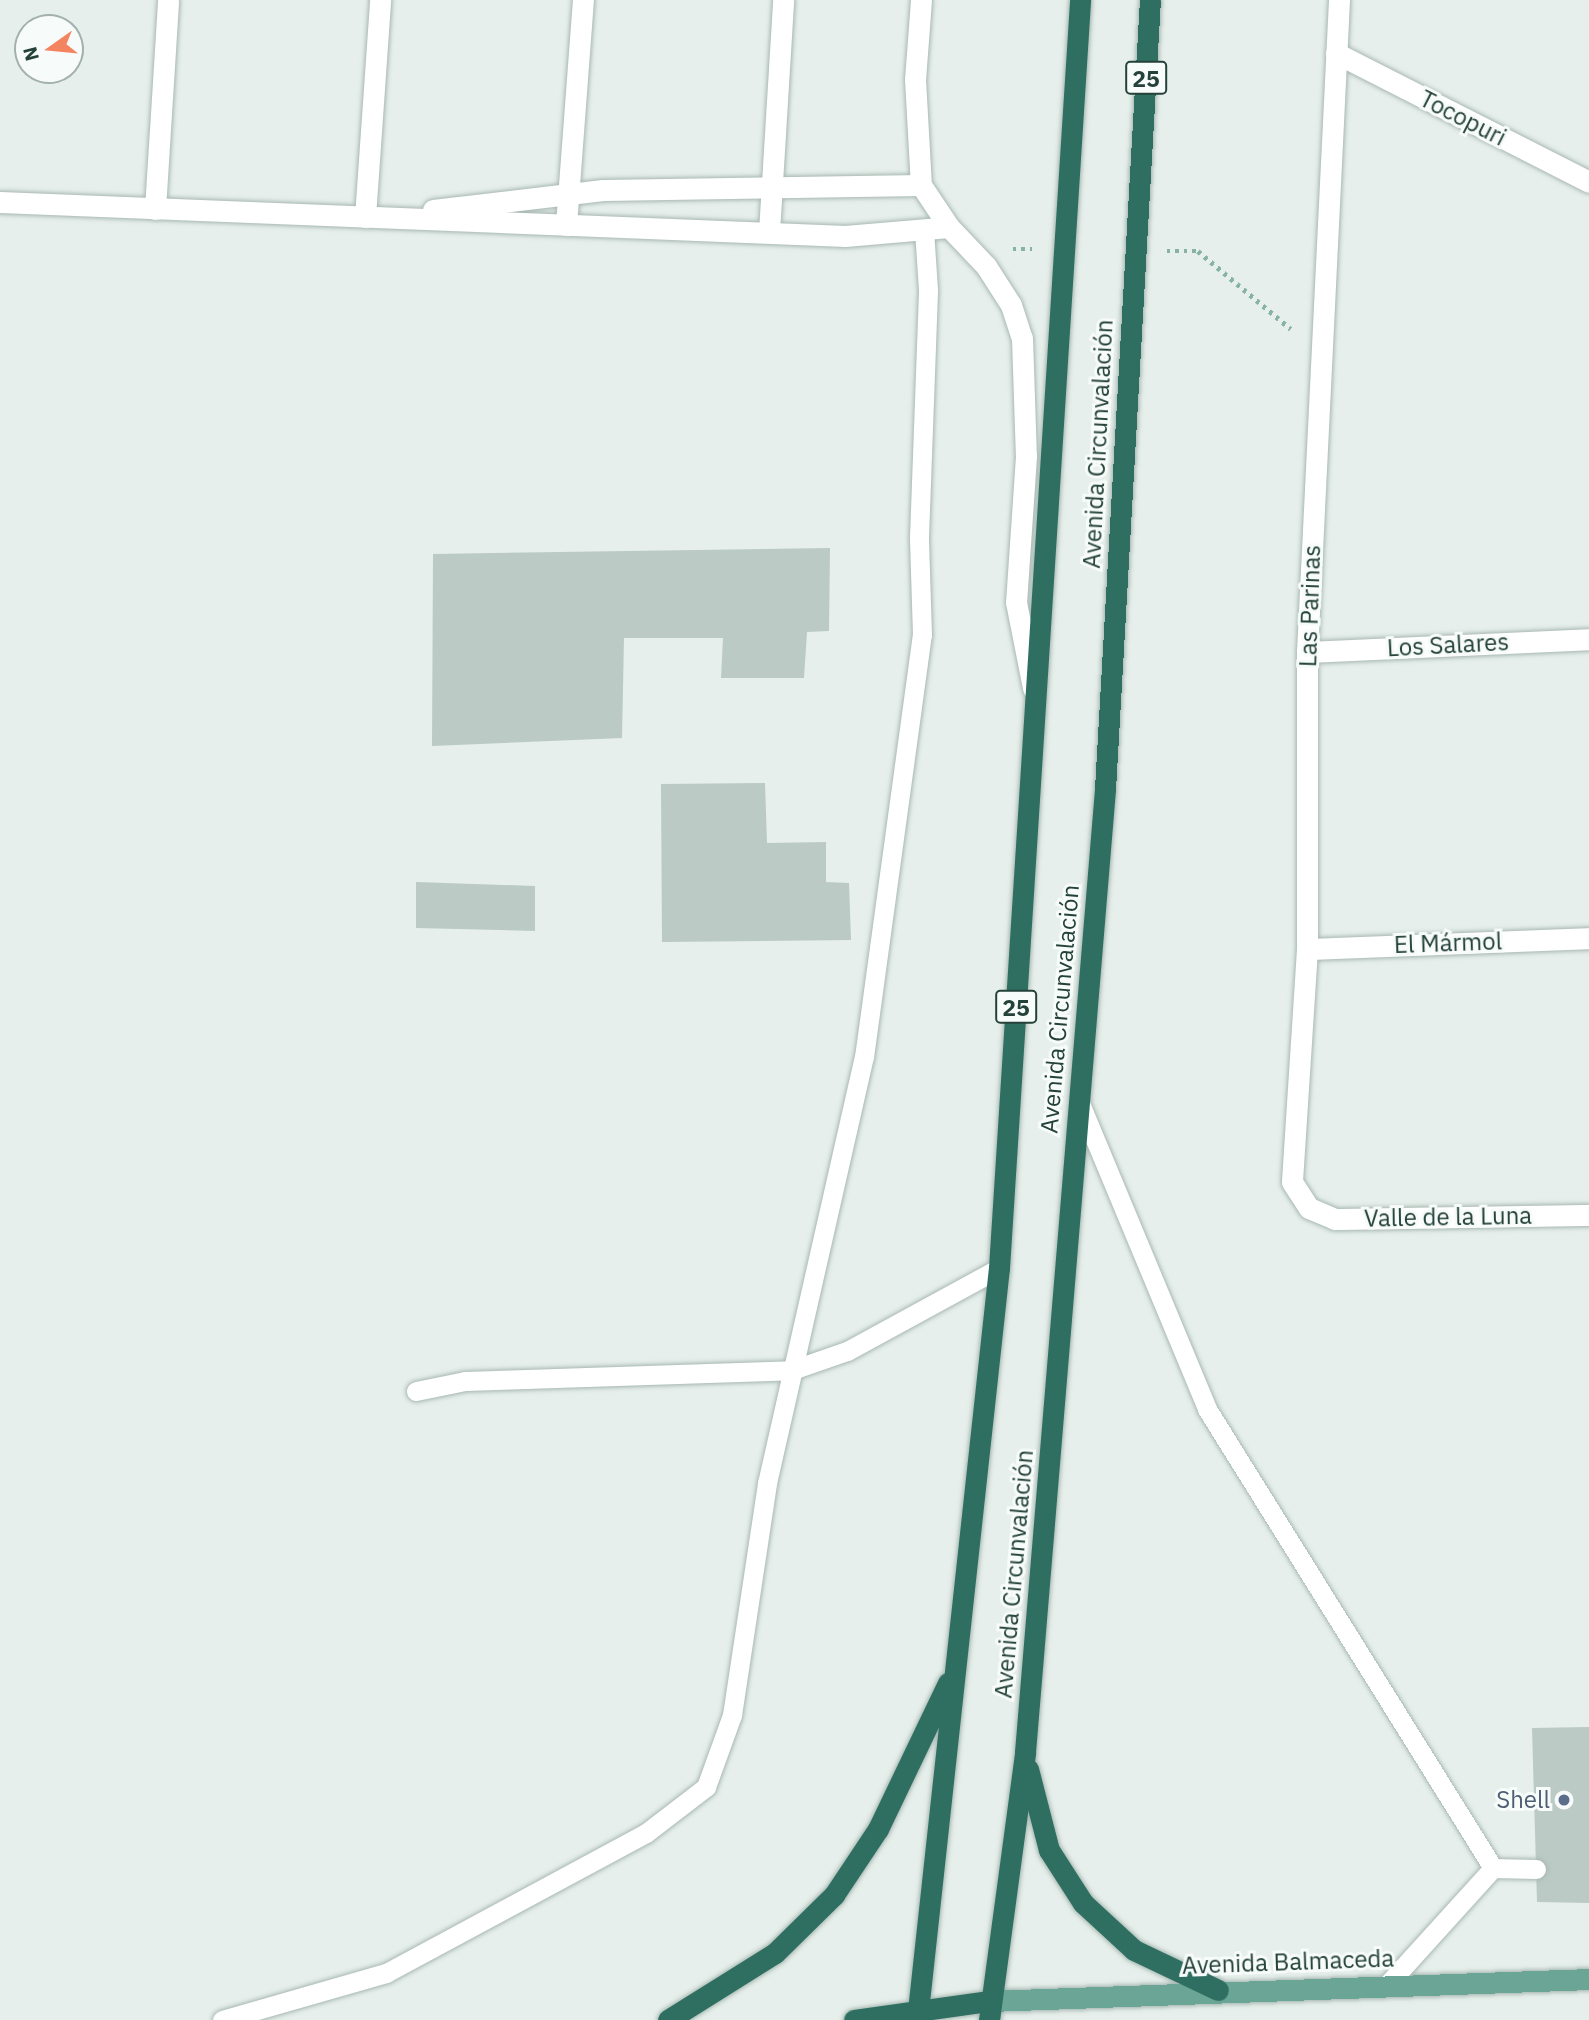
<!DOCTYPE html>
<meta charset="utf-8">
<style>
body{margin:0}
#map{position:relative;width:1589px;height:2020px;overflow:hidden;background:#e6efeb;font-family:"IBM Plex Sans",sans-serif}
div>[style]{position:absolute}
.building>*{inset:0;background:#bbcac4}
.path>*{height:4.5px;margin-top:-2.25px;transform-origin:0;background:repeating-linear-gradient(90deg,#86b3a5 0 3.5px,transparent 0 8.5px)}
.roads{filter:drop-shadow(0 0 2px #a8b8b2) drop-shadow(0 0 2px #a8b8b2)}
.lane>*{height:19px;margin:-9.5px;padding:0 9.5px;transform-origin:9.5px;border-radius:9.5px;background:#fff}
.street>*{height:21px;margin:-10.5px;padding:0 10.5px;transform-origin:10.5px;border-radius:10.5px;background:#fff}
.primary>*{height:21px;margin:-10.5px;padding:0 10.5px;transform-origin:10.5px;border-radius:10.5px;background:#6aa596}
.highway>*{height:21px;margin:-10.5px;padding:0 10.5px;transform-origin:10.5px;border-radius:10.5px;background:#2f6f62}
.dots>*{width:19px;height:19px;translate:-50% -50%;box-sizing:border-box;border:4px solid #f7fbf9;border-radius:50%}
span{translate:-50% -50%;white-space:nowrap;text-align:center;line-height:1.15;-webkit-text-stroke:6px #f7fbf9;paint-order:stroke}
.shield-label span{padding:2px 5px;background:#f7fbf9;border:2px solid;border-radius:5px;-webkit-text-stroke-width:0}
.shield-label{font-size:23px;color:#24423a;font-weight:700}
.street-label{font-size:24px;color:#24423a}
.service-label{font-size:24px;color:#4e5e75}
.right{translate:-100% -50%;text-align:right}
.north{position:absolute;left:14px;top:14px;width:70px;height:70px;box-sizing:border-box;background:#f7fbf9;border:2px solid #a3b1ad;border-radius:50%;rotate:255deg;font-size:19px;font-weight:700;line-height:28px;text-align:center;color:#24423a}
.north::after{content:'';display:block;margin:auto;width:24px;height:32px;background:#f4845f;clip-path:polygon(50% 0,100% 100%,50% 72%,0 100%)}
</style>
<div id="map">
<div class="building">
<i style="clip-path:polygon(830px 548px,829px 631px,807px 632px,804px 678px,721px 678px,723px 638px,624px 638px,622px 738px,432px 746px,433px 554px)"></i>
<i style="clip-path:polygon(765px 783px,767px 843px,826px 842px,826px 882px,849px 883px,851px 940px,662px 942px,661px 784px)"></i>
<i style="clip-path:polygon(416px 882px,535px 886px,535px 931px,416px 928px)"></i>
<i style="clip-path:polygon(1589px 1727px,1589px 1903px,1537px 1902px,1532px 1728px)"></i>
</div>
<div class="path">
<i style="left:1013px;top:249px;width:19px"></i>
<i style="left:1167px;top:251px;width:31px"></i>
<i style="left:1198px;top:251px;width:121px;rotate:40deg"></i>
</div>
<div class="roads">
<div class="lane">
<i style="left:1079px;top:1101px;width:334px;rotate:67.4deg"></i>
<i style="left:1207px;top:1409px;width:541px;rotate:58.07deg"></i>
<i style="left:416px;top:1391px;width:50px;rotate:-11.5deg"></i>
<i style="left:465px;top:1381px;width:327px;rotate:-1.9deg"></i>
<i style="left:792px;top:1370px;width:58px;rotate:-19.1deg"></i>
<i style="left:847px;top:1351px;width:173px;rotate:-28.6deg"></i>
<i style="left:1387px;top:1985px;width:158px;rotate:-47.8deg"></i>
<i style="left:1493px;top:1868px;width:43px;rotate:1.3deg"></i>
<i style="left:222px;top:2020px;width:171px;rotate:-16deg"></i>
<i style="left:386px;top:1973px;width:295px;rotate:-28.3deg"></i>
<i style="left:646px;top:1833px;width:76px;rotate:-37.5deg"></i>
<i style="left:706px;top:1787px;width:77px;rotate:-70.1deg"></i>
<i style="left:732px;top:1715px;width:235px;rotate:-81.4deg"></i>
<i style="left:767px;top:1483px;width:437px;rotate:-77.2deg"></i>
<i style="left:864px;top:1057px;width:426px;rotate:-82.2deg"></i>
<i style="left:922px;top:635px;width:98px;rotate:-91.8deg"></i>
<i style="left:919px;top:537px;width:248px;rotate:-87.9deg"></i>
<i style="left:928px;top:289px;width:58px;rotate:-93.9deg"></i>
</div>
<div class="street">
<i style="left:921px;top:0;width:79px;rotate:94.3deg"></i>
<i style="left:915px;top:79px;width:106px;rotate:86.8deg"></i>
<i style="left:921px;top:185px;width:50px;rotate:56.3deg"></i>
<i style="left:949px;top:227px;width:54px;rotate:46.5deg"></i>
<i style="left:986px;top:266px;width:46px;rotate:57.3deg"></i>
<i style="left:1011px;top:305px;width:35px;rotate:72deg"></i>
<i style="left:1022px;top:338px;width:118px;rotate:88.1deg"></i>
<i style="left:1026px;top:456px;width:146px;rotate:93.9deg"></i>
<i style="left:1016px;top:602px;width:88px;rotate:78.8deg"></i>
<i style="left:1339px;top:0;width:653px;rotate:92.81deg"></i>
<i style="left:1307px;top:652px;width:297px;rotate:90deg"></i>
<i style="left:1307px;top:949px;width:233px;rotate:93.7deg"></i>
<i style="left:1292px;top:1182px;width:31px;rotate:57deg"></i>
<i style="left:1309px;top:1208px;width:28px;rotate:23deg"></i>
<i style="left:1335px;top:1219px;width:254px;rotate:-0.9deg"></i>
<i style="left:1336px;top:53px;width:284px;rotate:27deg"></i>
<i style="left:0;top:202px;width:846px;rotate:2.3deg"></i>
<i style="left:845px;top:236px;width:104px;rotate:-4.9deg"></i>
<i style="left:155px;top:209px;width:209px;rotate:-86.4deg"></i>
<i style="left:433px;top:210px;width:171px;rotate:-6.7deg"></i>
<i style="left:603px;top:190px;width:318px;rotate:-0.9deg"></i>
<i style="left:365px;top:217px;width:218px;rotate:-86deg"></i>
<i style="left:566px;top:225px;width:226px;rotate:-85.7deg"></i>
<i style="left:769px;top:232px;width:232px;rotate:-86.5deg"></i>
<i style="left:1307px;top:652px;width:282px;rotate:-2.6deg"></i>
<i style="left:1307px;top:949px;width:282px;rotate:-2.2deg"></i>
</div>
<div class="primary">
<i style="left:990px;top:2001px;width:599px;rotate:-2.1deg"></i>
</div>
<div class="highway">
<i style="left:1028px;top:1769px;width:84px;rotate:75.5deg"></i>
<i style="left:1049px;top:1850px;width:63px;rotate:57.3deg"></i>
<i style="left:1083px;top:1903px;width:69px;rotate:42.7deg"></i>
<i style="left:1134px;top:1950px;width:93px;rotate:25.5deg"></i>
<i style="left:668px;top:2020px;width:126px;rotate:-32.1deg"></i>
<i style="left:775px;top:1953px;width:83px;rotate:-44.5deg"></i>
<i style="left:834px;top:1895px;width:79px;rotate:-56.3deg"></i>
<i style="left:878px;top:1829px;width:162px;rotate:-64.4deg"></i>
<i style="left:854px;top:2020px;width:137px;rotate:-8deg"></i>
<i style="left:917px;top:2020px;width:756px;rotate:-83.78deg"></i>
<i style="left:999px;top:1268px;width:1271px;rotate:-86.34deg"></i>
<i style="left:989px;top:2020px;width:270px;rotate:-82.3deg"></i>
<i style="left:1025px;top:1752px;width:966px;rotate:-85.25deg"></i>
<i style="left:1105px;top:789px;width:790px;rotate:-86.74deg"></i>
</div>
</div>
<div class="dots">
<i style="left:1564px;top:1800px;background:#5c6f8a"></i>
</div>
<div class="shield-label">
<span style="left:1146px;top:78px">25</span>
<span style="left:1016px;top:1007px">25</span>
</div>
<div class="street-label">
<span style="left:1463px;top:118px;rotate:27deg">Tocopuri</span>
<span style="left:1098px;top:444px;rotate:-87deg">Avenida Circunvalación</span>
<span style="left:1310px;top:606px;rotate:-88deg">Las Parinas</span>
<span style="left:1448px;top:645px;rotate:-3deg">Los Salares</span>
<span style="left:1448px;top:943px;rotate:-2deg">El Mármol</span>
<span style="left:1060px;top:1009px;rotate:-85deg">Avenida Circunvalación</span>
<span style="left:1448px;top:1217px;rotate:-1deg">Valle de la Luna</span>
<span style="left:1014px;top:1574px;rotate:-85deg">Avenida Circunvalación</span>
<span style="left:1288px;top:1962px;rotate:-2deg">Avenida Balmaceda</span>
</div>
<div class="service-label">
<span class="right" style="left:1550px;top:1800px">Shell</span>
</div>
<div class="north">N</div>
</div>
